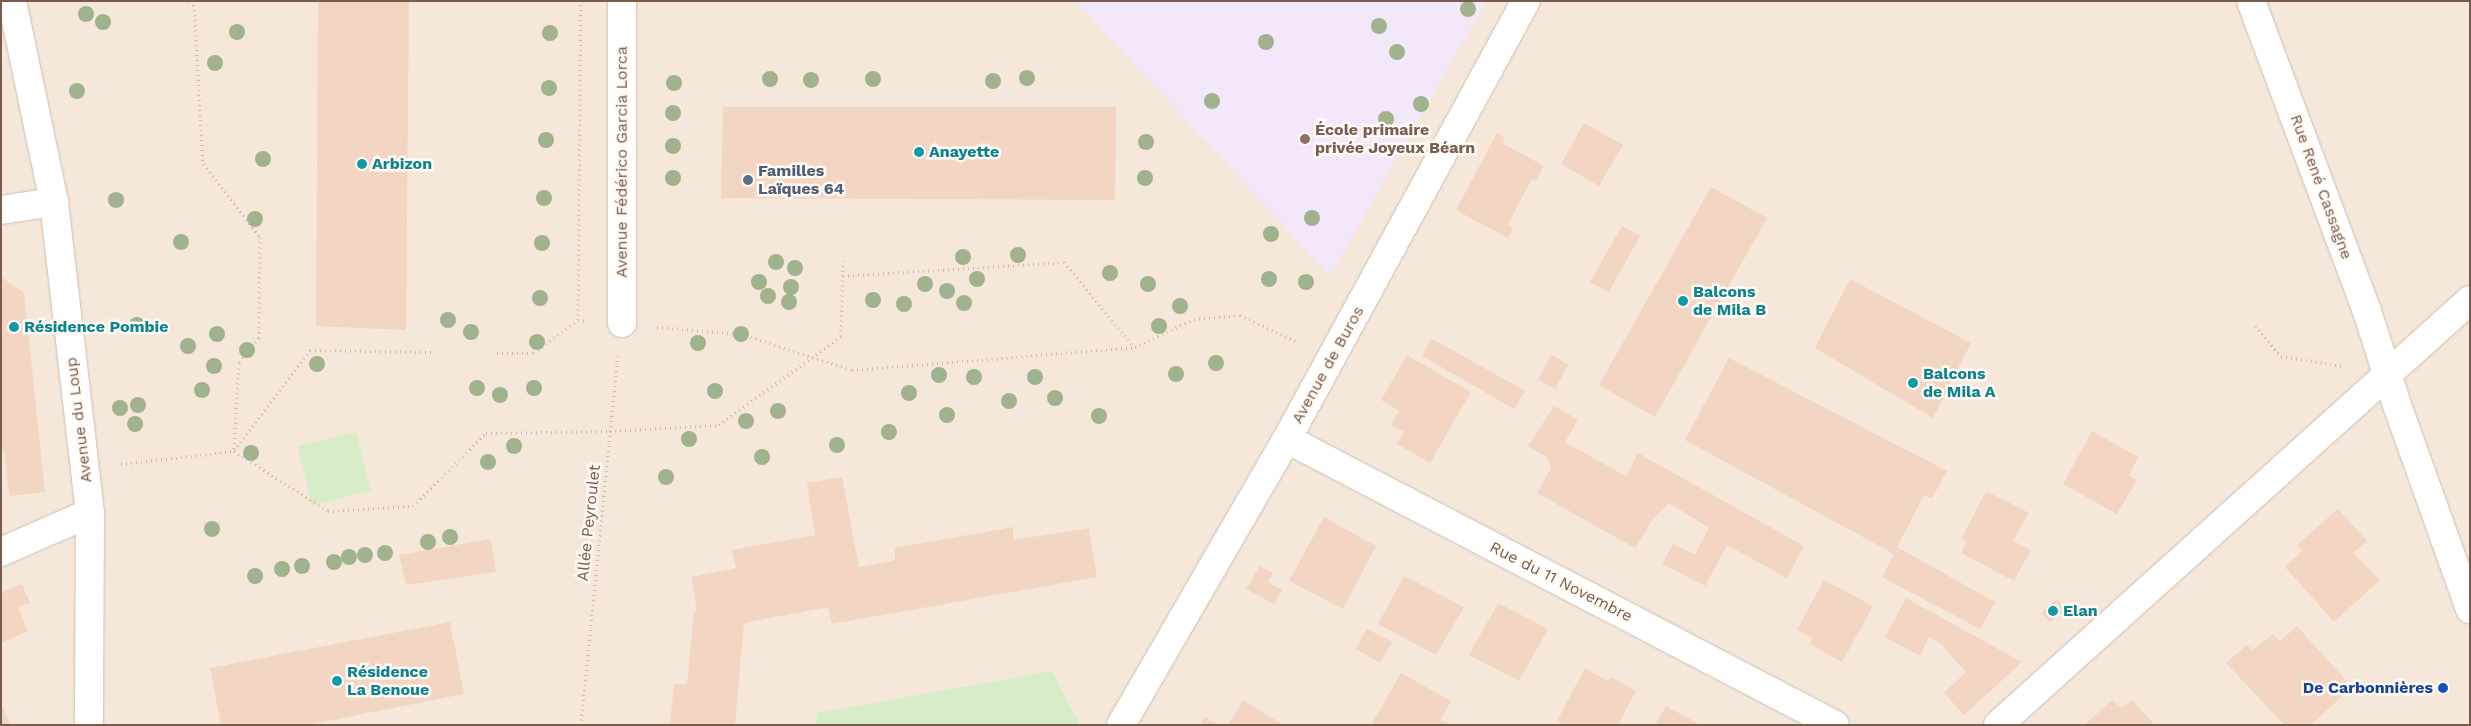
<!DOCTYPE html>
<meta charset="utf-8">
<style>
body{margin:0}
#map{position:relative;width:2471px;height:726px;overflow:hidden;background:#fdf6ec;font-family:"Work Sans",sans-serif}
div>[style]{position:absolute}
.residential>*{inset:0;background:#f5e8da}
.education>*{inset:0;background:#f3e8fa}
.green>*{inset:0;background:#d8ecc9}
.building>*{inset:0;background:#f3d5c3}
.path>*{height:3px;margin-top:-1.5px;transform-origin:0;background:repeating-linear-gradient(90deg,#d9b8a5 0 1px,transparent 0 5px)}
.roads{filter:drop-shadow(0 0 1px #d1beb0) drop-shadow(0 0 1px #d1beb0)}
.minor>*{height:28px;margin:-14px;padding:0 14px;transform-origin:14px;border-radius:14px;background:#fff}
.tertiary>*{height:28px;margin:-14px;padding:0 14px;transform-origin:14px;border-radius:14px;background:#fff}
.trees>*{width:16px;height:16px;margin:-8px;border-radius:50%;background:#a0b28e}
.dots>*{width:14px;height:14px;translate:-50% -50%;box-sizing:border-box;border:2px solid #fffaf3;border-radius:50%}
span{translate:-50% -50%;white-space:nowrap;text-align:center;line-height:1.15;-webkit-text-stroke:5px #fffaf3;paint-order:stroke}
.education-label{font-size:16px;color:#785e54;font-weight:700}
.left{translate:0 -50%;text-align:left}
.culture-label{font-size:16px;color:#0d838f;font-weight:700}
.street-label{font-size:16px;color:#7a5c4d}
.service-label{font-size:16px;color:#4e5e75;font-weight:700}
.transit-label{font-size:16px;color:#164399;font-weight:700}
.right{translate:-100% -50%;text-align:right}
.frame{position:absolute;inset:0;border:2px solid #7a5c4d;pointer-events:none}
</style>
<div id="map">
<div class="residential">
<i style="clip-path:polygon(1px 1px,2470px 1px,2470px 725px,1px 725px)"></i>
</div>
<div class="education">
<i style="clip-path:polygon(1076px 1px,1486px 1px,1330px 276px)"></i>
</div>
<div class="green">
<i style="clip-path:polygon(356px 432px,371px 490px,312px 506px,297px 446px)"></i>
<i style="clip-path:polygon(1052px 671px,1080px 725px,816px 725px,817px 713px)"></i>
</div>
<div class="building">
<i style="clip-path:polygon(318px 1px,409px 1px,406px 330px,316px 326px)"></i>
<i style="clip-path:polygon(723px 107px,1116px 107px,1115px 200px,721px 198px)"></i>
<i style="clip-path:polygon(1584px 123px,1623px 145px,1599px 186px,1561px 164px)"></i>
<i style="clip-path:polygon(1497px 133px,1505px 138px,1502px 143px,1544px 166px,1536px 180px,1532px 179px,1508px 224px,1513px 229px,1508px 238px,1456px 210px)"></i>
<i style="clip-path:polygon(1711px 187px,1767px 218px,1655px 417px,1599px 385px)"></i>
<i style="clip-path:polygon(1622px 226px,1640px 236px,1609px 292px,1590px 282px)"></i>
<i style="clip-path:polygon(1px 277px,24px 293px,45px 492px,9px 496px,4px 450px,1px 450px)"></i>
<i style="clip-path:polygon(1850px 279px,1971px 343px,1933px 418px,1815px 348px)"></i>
<i style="clip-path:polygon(1431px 338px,1525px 391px,1514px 409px,1422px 356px)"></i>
<i style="clip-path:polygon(1551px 354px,1568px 365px,1555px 389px,1538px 380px)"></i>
<i style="clip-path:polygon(1407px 355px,1471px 392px,1430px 463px,1397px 444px,1404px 432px,1391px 425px,1399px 411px,1381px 400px)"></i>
<i style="clip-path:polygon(1729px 358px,1947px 471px,1932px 498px,1924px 495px,1897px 547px,1995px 602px,1980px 629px,1882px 577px,1894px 554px,1685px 440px)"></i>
<i style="clip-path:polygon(1554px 406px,1578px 420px,1565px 442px,1626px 476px,1638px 453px,1804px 546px,1787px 578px,1727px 545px,1705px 586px,1662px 564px,1673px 544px,1695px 554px,1709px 528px,1669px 503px,1653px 519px,1635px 548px,1537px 493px,1551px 468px,1547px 457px,1528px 446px)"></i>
<i style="clip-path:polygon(2092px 431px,2138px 457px,2129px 475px,2137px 480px,2117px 514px,2063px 484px)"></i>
<i style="clip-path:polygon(842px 477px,859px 567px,895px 560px,895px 548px,1013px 527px,1013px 540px,1089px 528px,1097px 577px,832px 624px,828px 607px,744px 623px,735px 725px,670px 725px,674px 684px,687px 684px,694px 612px,697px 611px,691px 577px,736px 568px,732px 550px,815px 535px,807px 483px)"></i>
<i style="clip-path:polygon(1986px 491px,2029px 513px,2013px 541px,2031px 550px,2014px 581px,1961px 553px,1966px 542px,1961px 539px)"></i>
<i style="clip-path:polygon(2338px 509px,2367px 541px,2353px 553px,2380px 580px,2334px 622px,2285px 567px,2302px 551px,2297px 545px)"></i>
<i style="clip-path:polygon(1324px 517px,1376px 546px,1343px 609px,1289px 581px)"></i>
<i style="clip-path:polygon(491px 539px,496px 572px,406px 585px,399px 555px)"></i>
<i style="clip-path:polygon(1260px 566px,1273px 573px,1268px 582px,1282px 590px,1274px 604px,1246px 589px)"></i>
<i style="clip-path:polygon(1404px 576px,1464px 607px,1436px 655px,1378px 624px)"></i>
<i style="clip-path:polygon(1824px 580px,1873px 606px,1842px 662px,1810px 644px,1813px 638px,1797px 630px)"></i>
<i style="clip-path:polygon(22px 584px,30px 603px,18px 607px,28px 631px,1px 643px,1px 593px)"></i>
<i style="clip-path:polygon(1906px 598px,2022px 662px,1964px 715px,1944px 693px,1966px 672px,1939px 642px,1929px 637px,1920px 656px,1885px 637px)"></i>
<i style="clip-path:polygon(2057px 599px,2065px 609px,2050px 622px,2041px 613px)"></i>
<i style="clip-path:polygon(1498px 603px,1548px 629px,1519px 681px,1469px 655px)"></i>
<i style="clip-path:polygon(450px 622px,464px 694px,307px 725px,221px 725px,210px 668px)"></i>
<i style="clip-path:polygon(2297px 626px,2352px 687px,2311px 725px,2284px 725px,2226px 663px,2247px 645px,2253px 650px,2273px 634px,2280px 641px)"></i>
<i style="clip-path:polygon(1367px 629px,1392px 642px,1380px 663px,1356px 649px)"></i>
<i style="clip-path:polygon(1585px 668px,1608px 681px,1611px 677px,1636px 691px,1618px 725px,1564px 725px,1557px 721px)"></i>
<i style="clip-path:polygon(1401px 673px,1451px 701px,1441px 720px,1450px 725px,1371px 725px)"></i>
<i style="clip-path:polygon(1243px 700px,1280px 723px,1279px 725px,1228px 725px)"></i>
<i style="clip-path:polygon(2112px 700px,2122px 708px,2132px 700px,2155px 725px,2084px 725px)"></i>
<i style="clip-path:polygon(1px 703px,10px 725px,1px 725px)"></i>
<i style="clip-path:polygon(1666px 706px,1701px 725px,1655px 725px)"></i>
<i style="clip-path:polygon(1205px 717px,1218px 725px,1200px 725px)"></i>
</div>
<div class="path">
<i style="left:189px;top:1px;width:6px;rotate:39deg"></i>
<i style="left:194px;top:5px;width:159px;rotate:86.8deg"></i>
<i style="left:203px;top:164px;width:93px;rotate:52deg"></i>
<i style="left:260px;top:237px;width:101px;rotate:90.6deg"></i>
<i style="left:259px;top:338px;width:32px;rotate:129deg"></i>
<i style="left:239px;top:363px;width:88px;rotate:93.3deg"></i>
<i style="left:843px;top:276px;width:221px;rotate:-3.6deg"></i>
<i style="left:1064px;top:262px;width:110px;rotate:50.5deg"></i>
<i style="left:578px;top:320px;width:319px;rotate:-89.5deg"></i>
<i style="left:2255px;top:326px;width:40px;rotate:49deg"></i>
<i style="left:2281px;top:356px;width:62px;rotate:9.3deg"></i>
<i style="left:657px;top:327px;width:84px;rotate:4.8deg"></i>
<i style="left:741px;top:334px;width:117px;rotate:18deg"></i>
<i style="left:852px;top:370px;width:284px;rotate:-4.6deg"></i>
<i style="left:1135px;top:347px;width:65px;rotate:-25.4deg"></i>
<i style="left:1194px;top:319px;width:46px;rotate:-5deg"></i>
<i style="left:1240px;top:315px;width:64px;rotate:25deg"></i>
<i style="left:497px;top:353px;width:37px"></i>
<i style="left:534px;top:353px;width:55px;rotate:-36.9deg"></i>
<i style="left:578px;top:320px;width:8px;rotate:7deg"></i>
<i style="left:234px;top:450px;width:126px;rotate:-52.8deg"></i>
<i style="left:310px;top:350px;width:121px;rotate:0.9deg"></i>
<i style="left:121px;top:464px;width:114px;rotate:-6.6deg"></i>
<i style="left:234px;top:451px;width:112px;rotate:32.6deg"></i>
<i style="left:328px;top:511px;width:85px;rotate:-3.4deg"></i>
<i style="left:413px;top:506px;width:103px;rotate:-45deg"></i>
<i style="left:486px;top:433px;width:124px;rotate:-0.9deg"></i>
<i style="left:610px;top:431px;width:109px;rotate:-3.2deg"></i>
<i style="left:719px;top:425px;width:151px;rotate:-36.1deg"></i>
<i style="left:841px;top:336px;width:75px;rotate:-88.5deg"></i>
<i style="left:581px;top:725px;width:371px;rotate:-84.3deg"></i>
</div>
<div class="roads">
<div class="minor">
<i style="left:1px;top:210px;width:54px;rotate:-8.6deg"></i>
<i style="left:622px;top:323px;width:322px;rotate:-90deg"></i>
<i style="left:1287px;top:439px;width:618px;rotate:27.56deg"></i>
<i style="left:1px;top:552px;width:97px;rotate:-23.7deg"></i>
</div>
<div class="tertiary">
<i style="left:12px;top:1px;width:205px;rotate:78.2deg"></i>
<i style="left:54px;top:202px;width:313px;rotate:83.4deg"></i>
<i style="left:90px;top:513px;width:212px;rotate:90.3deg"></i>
<i style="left:2251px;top:1px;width:331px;rotate:69.5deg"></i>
<i style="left:2367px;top:311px;width:99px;rotate:72.3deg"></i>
<i style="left:2397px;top:405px;width:217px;rotate:70.3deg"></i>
<i style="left:1121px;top:725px;width:331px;rotate:-59.9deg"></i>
<i style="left:1287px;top:439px;width:499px;rotate:-61.4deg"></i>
<i style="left:1998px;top:725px;width:635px;rotate:-42deg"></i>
</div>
</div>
<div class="trees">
<i style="left:1468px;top:9px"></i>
<i style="left:86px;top:14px"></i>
<i style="left:103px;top:22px"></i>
<i style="left:1379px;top:26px"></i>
<i style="left:237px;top:32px"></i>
<i style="left:550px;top:33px"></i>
<i style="left:1266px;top:42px"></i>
<i style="left:1397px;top:52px"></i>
<i style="left:215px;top:63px"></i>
<i style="left:1027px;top:78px"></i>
<i style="left:770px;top:79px"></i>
<i style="left:873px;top:79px"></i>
<i style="left:811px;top:80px"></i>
<i style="left:993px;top:81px"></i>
<i style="left:674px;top:83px"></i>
<i style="left:549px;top:88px"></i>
<i style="left:77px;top:91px"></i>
<i style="left:1212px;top:101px"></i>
<i style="left:1421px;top:104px"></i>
<i style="left:673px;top:113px"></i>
<i style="left:1386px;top:119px"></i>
<i style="left:546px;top:140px"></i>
<i style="left:1146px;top:142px"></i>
<i style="left:673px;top:146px"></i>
<i style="left:263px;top:159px"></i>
<i style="left:673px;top:178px"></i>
<i style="left:1145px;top:178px"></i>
<i style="left:544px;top:198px"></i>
<i style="left:116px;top:200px"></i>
<i style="left:1312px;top:218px"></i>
<i style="left:255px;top:219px"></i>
<i style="left:1271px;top:234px"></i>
<i style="left:181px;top:242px"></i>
<i style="left:542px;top:243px"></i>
<i style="left:1018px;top:255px"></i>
<i style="left:963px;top:257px"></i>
<i style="left:776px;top:262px"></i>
<i style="left:795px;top:268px"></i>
<i style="left:1110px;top:273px"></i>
<i style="left:977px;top:279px"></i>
<i style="left:1269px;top:279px"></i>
<i style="left:759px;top:282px"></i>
<i style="left:1306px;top:282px"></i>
<i style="left:925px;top:284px"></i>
<i style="left:1148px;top:284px"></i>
<i style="left:791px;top:287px"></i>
<i style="left:947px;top:291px"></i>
<i style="left:768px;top:296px"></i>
<i style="left:540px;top:298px"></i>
<i style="left:873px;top:300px"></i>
<i style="left:789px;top:302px"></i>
<i style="left:964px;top:303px"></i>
<i style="left:904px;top:304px"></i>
<i style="left:1180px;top:306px"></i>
<i style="left:448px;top:320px"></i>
<i style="left:137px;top:325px"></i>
<i style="left:1159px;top:326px"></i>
<i style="left:471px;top:332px"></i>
<i style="left:217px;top:334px"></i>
<i style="left:741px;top:334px"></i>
<i style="left:537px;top:342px"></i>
<i style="left:698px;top:343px"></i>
<i style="left:188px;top:346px"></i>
<i style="left:247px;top:350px"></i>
<i style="left:1216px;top:363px"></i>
<i style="left:317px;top:364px"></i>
<i style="left:214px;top:366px"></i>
<i style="left:1176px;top:374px"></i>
<i style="left:939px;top:375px"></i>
<i style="left:974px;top:377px"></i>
<i style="left:1035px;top:377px"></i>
<i style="left:477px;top:388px"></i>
<i style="left:534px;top:388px"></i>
<i style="left:202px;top:390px"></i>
<i style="left:715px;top:391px"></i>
<i style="left:909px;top:393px"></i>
<i style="left:500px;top:395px"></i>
<i style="left:1055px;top:398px"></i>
<i style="left:1009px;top:401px"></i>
<i style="left:138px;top:405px"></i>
<i style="left:120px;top:408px"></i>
<i style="left:778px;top:411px"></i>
<i style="left:947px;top:415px"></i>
<i style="left:1099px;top:416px"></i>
<i style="left:746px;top:421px"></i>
<i style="left:135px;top:424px"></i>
<i style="left:889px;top:432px"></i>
<i style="left:689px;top:439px"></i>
<i style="left:837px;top:445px"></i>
<i style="left:514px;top:446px"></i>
<i style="left:251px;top:453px"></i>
<i style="left:762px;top:457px"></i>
<i style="left:488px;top:462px"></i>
<i style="left:666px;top:477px"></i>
<i style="left:212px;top:529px"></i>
<i style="left:450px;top:537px"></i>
<i style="left:428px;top:542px"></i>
<i style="left:385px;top:553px"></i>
<i style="left:365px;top:555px"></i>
<i style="left:349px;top:557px"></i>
<i style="left:334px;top:562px"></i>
<i style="left:302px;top:566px"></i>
<i style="left:282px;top:569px"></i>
<i style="left:255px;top:576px"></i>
</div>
<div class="dots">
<i style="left:1305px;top:139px;background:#8d6e63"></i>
<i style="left:919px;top:152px;background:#0f9aa8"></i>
<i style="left:362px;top:164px;background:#0f9aa8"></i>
<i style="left:748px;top:180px;background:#5c6f8a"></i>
<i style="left:1683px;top:301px;background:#0f9aa8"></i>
<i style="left:14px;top:327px;background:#0f9aa8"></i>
<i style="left:1913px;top:383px;background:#0f9aa8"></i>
<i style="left:2053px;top:611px;background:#0f9aa8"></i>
<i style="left:337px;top:681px;background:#0f9aa8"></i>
<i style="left:2443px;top:688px;background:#1a4fb4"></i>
</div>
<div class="education-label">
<span class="left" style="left:1315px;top:139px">École primaire<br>privée Joyeux Béarn</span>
</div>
<div class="culture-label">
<span class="left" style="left:929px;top:152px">Anayette</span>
<span class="left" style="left:372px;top:164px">Arbizon</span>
<span class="left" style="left:1693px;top:301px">Balcons<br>de Mila B</span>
<span class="left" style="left:24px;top:327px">Résidence Pombie</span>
<span class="left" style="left:1923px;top:383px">Balcons<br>de Mila A</span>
<span class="left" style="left:2063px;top:611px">Elan</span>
<span class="left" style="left:347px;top:681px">Résidence<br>La Benoue</span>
</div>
<div class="street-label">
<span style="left:622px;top:162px;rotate:-90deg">Avenue Fédérico Garcia Lorca</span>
<span style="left:2321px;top:187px;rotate:70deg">Rue René Cassagne</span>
<span style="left:1328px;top:365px;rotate:-61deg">Avenue de Buros</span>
<span style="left:79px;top:420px;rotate:-97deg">Avenue du Loup</span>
<span style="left:589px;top:523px;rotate:-84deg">Allée Peyroulet</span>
<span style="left:1561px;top:582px;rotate:27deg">Rue du 11 Novembre</span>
</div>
<div class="service-label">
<span class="left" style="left:758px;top:180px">Familles<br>Laïques 64</span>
</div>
<div class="transit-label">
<span class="right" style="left:2433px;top:688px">De Carbonnières</span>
</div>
<div class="frame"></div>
</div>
